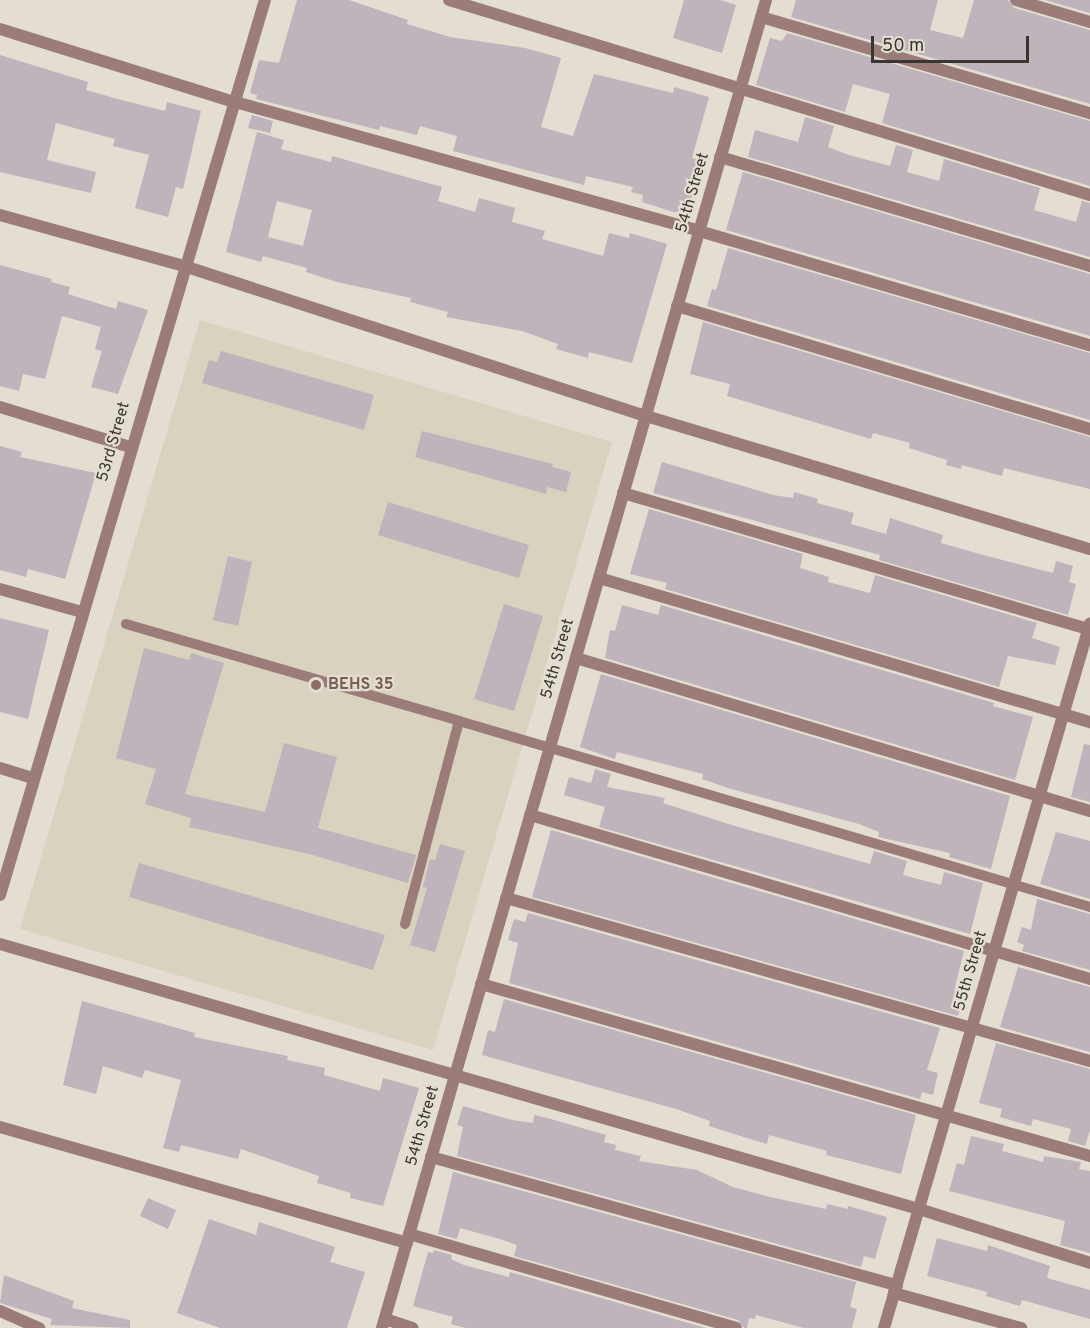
<!DOCTYPE html>
<style>
body{margin:0}
#map{position:relative;width:1090px;height:1328px;overflow:hidden;background:#e3ded1;font-family:Overpass,sans-serif}
div>[style]{position:absolute}
.built>*{inset:0;background:#d9d2be}
.building>*{inset:0;background:#bfb3bc}
.service>*{height:10px;margin:-5px;padding:0 5px;transform-origin:5px;border-radius:5px;background:#9c7c79}
.minor>*{height:12px;margin:-6px;padding:0 6px;transform-origin:6px;border-radius:6px;background:#9c7c79}
.dots>*{width:16px;height:16px;translate:-50% -50%;box-sizing:border-box;border:3px solid #e3ded1;border-radius:50%}
span{translate:-50% -50%;white-space:nowrap;text-align:center;line-height:1.15;-webkit-text-stroke:4.5px #e3ded1;paint-order:stroke}
.street-label{font-size:16px;color:#383631}
.education-label{font-size:16px;color:#785e54;font-weight:700}
.left{translate:0 -50%;text-align:left}
.scale{position:absolute;left:871px;top:36px;width:158px;height:27px;box-sizing:border-box;border:3px solid #383631;border-top:0;padding-left:8px;font-size:18px;line-height:21px;white-space:nowrap;color:#383631;-webkit-text-stroke:4px #e3ded1;paint-order:stroke}
</style>
<div id="map">
<div class="built">
<i style="clip-path:polygon(200px 320px,612px 442px,433px 1050px,20px 929px)"></i>
</div>
<div class="building">
<i style="clip-path:polygon(297px 0,349px 0,408px 20px,407px 24px,450px 37px,525px 48px,561px 58px,541px 127px,573px 136px,594px 74px,673px 93px,674px 87px,709px 97px,692px 158px,703px 161px,686px 216px,642px 202px,643px 195px,631px 192px,633px 187px,586px 176px,584px 185px,453px 151px,457px 136px,420px 126px,417px 135px,380px 126px,379px 130px,256px 99px,257px 95px,250px 93px,259px 60px,279px 63px)"></i>
<i style="clip-path:polygon(684px 0,720px 0,736px 5px,722px 53px,673px 38px)"></i>
<i style="clip-path:polygon(796px 0,938px 0,930px 30px,963px 38px,974px 0,1008px 0,1014px 8px,1090px 30px,1090px 104px,791px 17px)"></i>
<i style="clip-path:polygon(1045px 0,1090px 0,1090px 13px)"></i>
<i style="clip-path:polygon(787px 33px,1090px 121px,1090px 186px,882px 123px,890px 94px,853px 84px,845px 112px,756px 85px,770px 38px,782px 41px)"></i>
<i style="clip-path:polygon(0 55px,88px 82px,86px 90px,114px 98px,165px 111px,167px 102px,201px 111px,183px 189px,176px 187px,168px 217px,135px 208px,149px 155px,113px 146px,115px 139px,56px 123px,47px 160px,96px 172px,91px 193px,0 172px)"></i>
<i style="clip-path:polygon(252px 115px,273px 121px,270px 133px,248px 128px)"></i>
<i style="clip-path:polygon(805px 117px,834px 126px,828px 147px,849px 155px,890px 166px,896px 145px,913px 150px,907px 172px,939px 181px,944px 159px,1040px 188px,1034px 210px,1076px 222px,1082px 201px,1090px 203px,1090px 257px,748px 157px,755px 130px,798px 142px)"></i>
<i style="clip-path:polygon(evenodd,257px 132px,284px 140px,281px 149px,331px 162px,332px 156px,442px 187px,438px 201px,475px 212px,479px 198px,515px 208px,512px 222px,545px 231px,542px 239px,603px 256px,609px 233px,629px 238px,630px 233px,667px 244px,632px 363px,589px 352px,588px 358px,556px 349px,558px 344px,522px 331px,446px 317px,448px 312px,410px 302px,411px 298px,337px 282px,306px 272px,307px 268px,263px 256px,261px 262px,226px 252px,257px 132px,277px 201px,312px 210px,303px 246px,268px 237px,277px 201px)"></i>
<i style="clip-path:polygon(743px 172px,1090px 274px,1090px 336px,726px 230px)"></i>
<i style="clip-path:polygon(728px 248px,1090px 353px,1090px 420px,707px 306px,712px 289px,716px 290px)"></i>
<i style="clip-path:polygon(0 265px,52px 279px,51px 282px,70px 287px,68px 294px,116px 309px,118px 301px,148px 310px,118px 394px,91px 387px,102px 351px,95px 349px,101px 327px,62px 316px,45px 379px,23px 374px,19px 391px,0 386px)"></i>
<i style="clip-path:polygon(703px 322px,1090px 437px,1090px 489px,1004px 468px,1002px 476px,962px 465px,961px 469px,946px 465px,947px 460px,909px 448px,910px 443px,873px 433px,871px 439px,727px 396px,730px 384px,690px 374px)"></i>
<i style="clip-path:polygon(221px 351px,374px 395px,364px 430px,202px 383px,209px 360px,217px 362px)"></i>
<i style="clip-path:polygon(422px 431px,553px 464px,552px 467px,571px 472px,566px 492px,547px 487px,546px 494px,415px 457px)"></i>
<i style="clip-path:polygon(0 446px,22px 452px,20px 457px,96px 473px,65px 579px,28px 569px,26px 577px,0 570px)"></i>
<i style="clip-path:polygon(662px 462px,773px 495px,793px 498px,794px 492px,818px 499px,817px 503px,854px 513px,851px 524px,886px 534px,890px 518px,943px 535px,941px 543px,987px 556px,1053px 573px,1056px 561px,1073px 566px,1069px 582px,1076px 584px,1068px 615px,879px 560px,880px 555px,653px 493px)"></i>
<i style="clip-path:polygon(388px 502px,529px 545px,519px 578px,378px 535px)"></i>
<i style="clip-path:polygon(649px 509px,803px 554px,800px 568px,829px 577px,828px 582px,870px 593px,875px 575px,1037px 623px,1032px 638px,1060px 647px,1055px 665px,1008px 656px,999px 687px,665px 589px,667px 583px,630px 574px)"></i>
<i style="clip-path:polygon(228px 556px,252px 562px,238px 626px,213px 620px)"></i>
<i style="clip-path:polygon(504px 604px,543px 616px,514px 711px,474px 699px)"></i>
<i style="clip-path:polygon(622px 605px,658px 615px,661px 605px,994px 703px,993px 706px,1033px 717px,1015px 780px,605px 658px,610px 630px,615px 631px)"></i>
<i style="clip-path:polygon(0 618px,49px 630px,28px 719px,0 712px)"></i>
<i style="clip-path:polygon(144px 648px,189px 660px,191px 653px,224px 663px,185px 794px,265px 812px,284px 743px,337px 757px,318px 828px,416px 855px,408px 883px,309px 854px,189px 827px,191px 818px,145px 804px,156px 769px,116px 758px)"></i>
<i style="clip-path:polygon(601px 674px,1010px 796px,991px 869px,949px 857px,950px 853px,878px 837px,879px 832px,859px 824px,731px 789px,702px 779px,703px 774px,617px 752px,615px 759px,580px 747px)"></i>
<i style="clip-path:polygon(1084px 744px,1090px 745px,1090px 802px,1071px 797px)"></i>
<i style="clip-path:polygon(595px 769px,611px 774px,607px 787px,665px 798px,663px 803px,735px 826px,870px 864px,874px 851px,907px 861px,903px 875px,941px 885px,944px 872px,983px 883px,970px 934px,599px 827px,605px 807px,564px 795px,569px 777px,591px 783px)"></i>
<i style="clip-path:polygon(551px 830px,964px 951px,954px 991px,964px 994px,958px 1016px,532px 897px)"></i>
<i style="clip-path:polygon(1056px 832px,1090px 841px,1090px 899px,1040px 884px)"></i>
<i style="clip-path:polygon(440px 844px,465px 851px,435px 952px,410px 945px,427px 888px,423px 887px,430px 859px,435px 860px)"></i>
<i style="clip-path:polygon(139px 863px,385px 935px,373px 970px,129px 897px)"></i>
<i style="clip-path:polygon(1037px 899px,1090px 914px,1090px 970px,1022px 951px,1024px 945px,1017px 942px,1022px 927px,1031px 930px)"></i>
<i style="clip-path:polygon(528px 913px,940px 1028px,927px 1070px,938px 1073px,933px 1095px,922px 1092px,920px 1099px,509px 983px,518px 943px,508px 940px,514px 919px,525px 922px)"></i>
<i style="clip-path:polygon(1018px 967px,1090px 987px,1090px 1052px,1000px 1027px)"></i>
<i style="clip-path:polygon(504px 999px,916px 1115px,901px 1174px,826px 1155px,827px 1151px,769px 1135px,767px 1144px,750px 1139px,709px 1126px,710px 1121px,676px 1109px,482px 1055px,488px 1030px,495px 1032px)"></i>
<i style="clip-path:polygon(82px 1001px,195px 1033px,194px 1037px,288px 1056px,287px 1060px,325px 1068px,324px 1075px,380px 1091px,383px 1078px,419px 1088px,383px 1206px,350px 1198px,351px 1193px,317px 1183px,319px 1176px,241px 1149px,238px 1159px,181px 1145px,179px 1152px,163px 1148px,181px 1080px,145px 1070px,142px 1078px,103px 1066px,96px 1094px,63px 1085px)"></i>
<i style="clip-path:polygon(996px 1043px,1090px 1069px,1090px 1130px,1085px 1146px,1068px 1141px,1071px 1129px,1033px 1119px,1031px 1126px,1000px 1117px,1002px 1109px,979px 1103px)"></i>
<i style="clip-path:polygon(463px 1106px,512px 1120px,533px 1123px,534px 1115px,551px 1119px,606px 1135px,604px 1142px,616px 1145px,615px 1150px,641px 1156px,639px 1161px,697px 1170px,733px 1187px,770px 1197px,826px 1209px,827px 1204px,848px 1209px,848px 1206px,887px 1217px,875px 1259px,864px 1256px,861px 1267px,457px 1156px,463px 1127px,457px 1125px)"></i>
<i style="clip-path:polygon(971px 1136px,1004px 1144px,1002px 1151px,1043px 1162px,1044px 1156px,1081px 1162px,1079px 1169px,1090px 1171px,1090px 1253px,1060px 1245px,1065px 1221px,949px 1191px,957px 1163px,964px 1165px)"></i>
<i style="clip-path:polygon(453px 1172px,856px 1282px,850px 1307px,857px 1309px,852px 1328px,804px 1328px,756px 1315px,755px 1319px,749px 1318px,747px 1328px,744px 1328px,738px 1320px,514px 1256px,517px 1245px,500px 1239px,460px 1228px,457px 1239px,438px 1234px)"></i>
<i style="clip-path:polygon(148px 1198px,176px 1210px,168px 1229px,140px 1216px)"></i>
<i style="clip-path:polygon(209px 1219px,256px 1235px,259px 1222px,335px 1247px,330px 1262px,365px 1272px,347px 1328px,220px 1328px,177px 1313px)"></i>
<i style="clip-path:polygon(937px 1238px,987px 1251px,988px 1245px,1050px 1266px,1047px 1278px,1090px 1290px,1090px 1319px,1022px 1300px,1020px 1306px,986px 1296px,987px 1292px,927px 1276px)"></i>
<i style="clip-path:polygon(434px 1250px,452px 1255px,451px 1259px,464px 1265px,509px 1277px,510px 1272px,706px 1328px,466px 1328px,451px 1324px,453px 1317px,413px 1306px,428px 1252px,433px 1253px)"></i>
<i style="clip-path:polygon(4px 1275px,74px 1301px,72px 1308px,130px 1320px,130px 1328px,50px 1325px,52px 1319px,0 1303px)"></i>
</div>
<div class="service">
<i style="left:126px;top:624px;width:347px;rotate:16.2deg"></i>
<i style="left:459px;top:721px;width:210px;rotate:104.9deg"></i>
<i style="left:459px;top:721px;width:658px;rotate:16.42deg"></i>
</div>
<div class="minor">
<i style="left:449px;top:0;width:670px;rotate:16.92deg"></i>
<i style="left:1016px;top:0;width:77px;rotate:16.6deg"></i>
<i style="left:761px;top:17px;width:343px;rotate:16.3deg"></i>
<i style="left:0;top:29px;width:246px;rotate:17.3deg"></i>
<i style="left:235px;top:102px;width:482px;rotate:15.5deg"></i>
<i style="left:699px;top:231px;width:407px;rotate:16.3deg"></i>
<i style="left:720px;top:157px;width:386px;rotate:16.4deg"></i>
<i style="left:0;top:215px;width:191px;rotate:15.5deg"></i>
<i style="left:184px;top:266px;width:486px;rotate:18deg"></i>
<i style="left:646px;top:416px;width:463px;rotate:16.7deg"></i>
<i style="left:677px;top:306px;width:431px;rotate:16.6deg"></i>
<i style="left:0;top:407px;width:136px;rotate:17.1deg"></i>
<i style="left:623px;top:493px;width:487px;rotate:16.3deg"></i>
<i style="left:599px;top:578px;width:512px;rotate:16.35deg"></i>
<i style="left:0;top:589px;width:85px;rotate:15.7deg"></i>
<i style="left:576px;top:658px;width:536px;rotate:16.58deg"></i>
<i style="left:0;top:768px;width:34px;rotate:17deg"></i>
<i style="left:530px;top:815px;width:584px;rotate:16.32deg"></i>
<i style="left:0;top:895px;width:933px;rotate:-73.51deg"></i>
<i style="left:506px;top:898px;width:606px;rotate:15.59deg"></i>
<i style="left:0;top:944px;width:956px;rotate:16.09deg"></i>
<i style="left:919px;top:1209px;width:179px;rotate:17.5deg"></i>
<i style="left:481px;top:984px;width:633px;rotate:15.77deg"></i>
<i style="left:0;top:1127px;width:423px;rotate:15.9deg"></i>
<i style="left:407px;top:1243px;width:9px;rotate:-77deg"></i>
<i style="left:409px;top:1234px;width:340px;rotate:16deg"></i>
<i style="left:431px;top:1157px;width:483px;rotate:15.4deg"></i>
<i style="left:897px;top:1285px;width:9px;rotate:111deg"></i>
<i style="left:894px;top:1293px;width:132px;rotate:15.4deg"></i>
<i style="left:0;top:1311px;width:43px;rotate:23.6deg"></i>
<i style="left:385px;top:1319px;width:29px;rotate:18deg"></i>
<i style="left:382px;top:1328px;width:1382px;rotate:-73.87deg"></i>
<i style="left:884px;top:1328px;width:734px;rotate:-73.71deg"></i>
</div>
<div class="dots">
<i style="left:316px;top:685px;background:#8d6e63"></i>
</div>
<div class="street-label">
<span style="left:693px;top:193px;rotate:-74deg">54th Street</span>
<span style="left:114px;top:442px;rotate:-74deg">53rd Street</span>
<span style="left:558px;top:659px;rotate:-74deg">54th Street</span>
<span style="left:971px;top:971px;rotate:-74deg">55th Street</span>
<span style="left:423px;top:1126px;rotate:-74deg">54th Street</span>
</div>
<div class="education-label">
<span class="left" style="left:328px;top:685px">BEHS 35</span>
</div>
<div class="scale">50 m</div>
</div>
